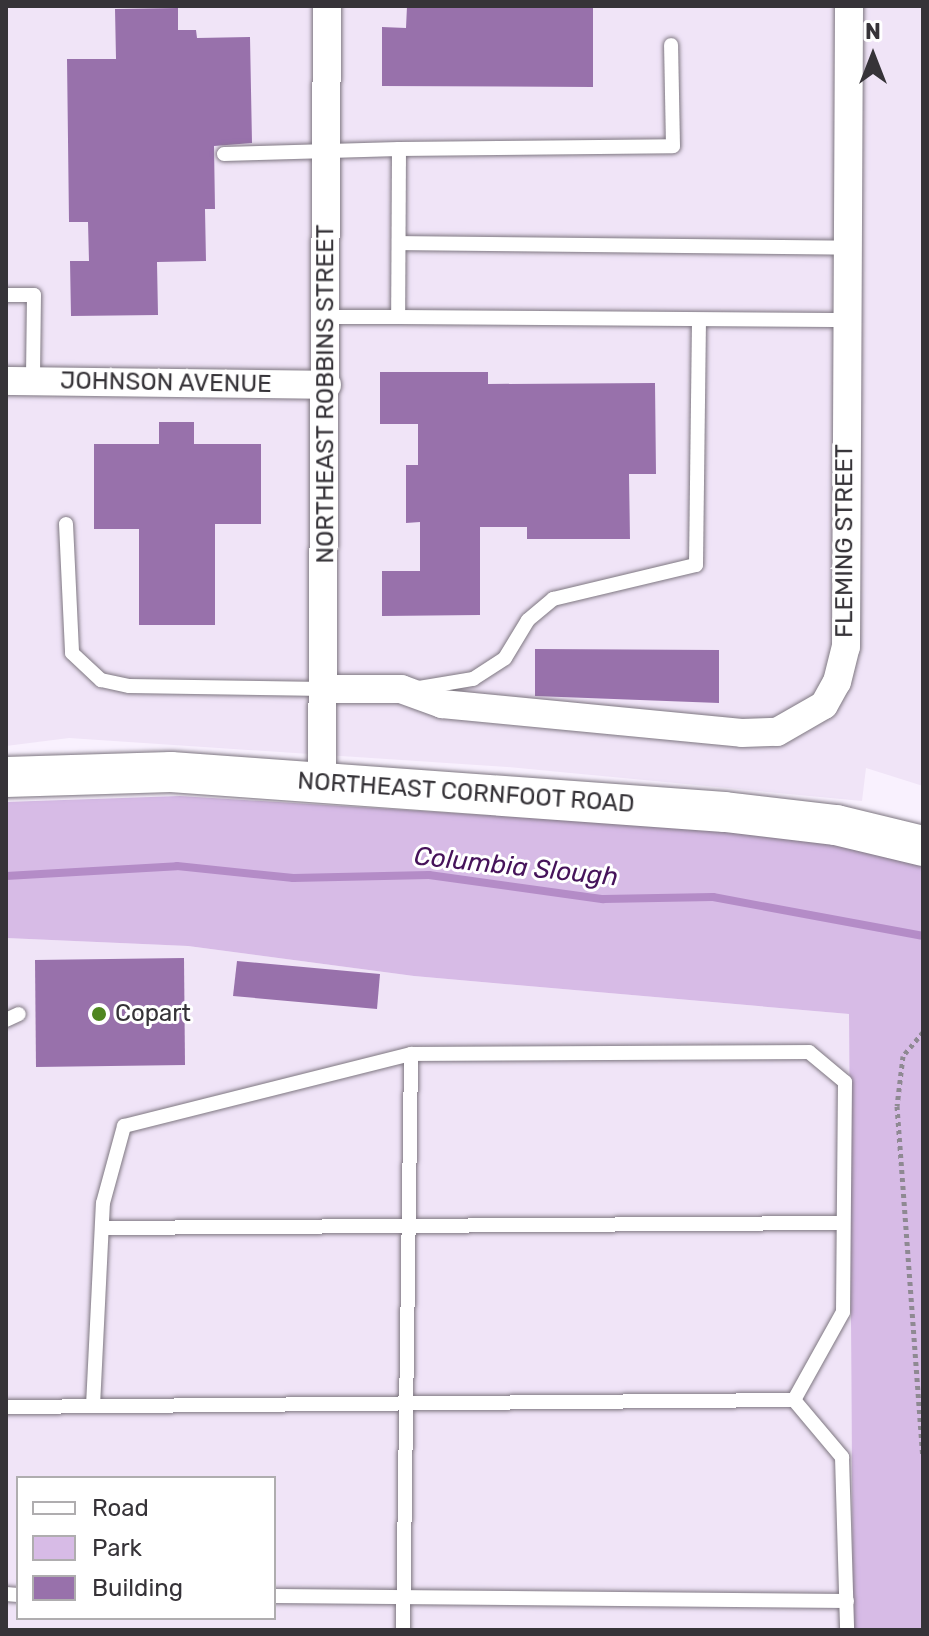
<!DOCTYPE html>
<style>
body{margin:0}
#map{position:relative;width:929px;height:1636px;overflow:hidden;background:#f9f1fe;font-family:Rubik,sans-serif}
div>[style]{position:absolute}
.built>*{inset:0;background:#f0e4f7}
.green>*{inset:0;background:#d7bbe6}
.stream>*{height:8px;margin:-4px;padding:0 4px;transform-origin:4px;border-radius:4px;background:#b48cc7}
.building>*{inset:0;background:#9871ab}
.path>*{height:5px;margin-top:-2.5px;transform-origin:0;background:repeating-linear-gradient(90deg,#8e8992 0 4px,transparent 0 8px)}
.roads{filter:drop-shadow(0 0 2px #7e7781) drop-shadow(0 0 2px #7e7781)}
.lane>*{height:14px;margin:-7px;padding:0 7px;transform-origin:7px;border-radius:7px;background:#fff}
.street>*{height:28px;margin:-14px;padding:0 14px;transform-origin:14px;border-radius:14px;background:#fff}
.secondary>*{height:40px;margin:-20px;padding:0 20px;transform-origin:20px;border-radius:20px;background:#fff}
.dots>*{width:22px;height:22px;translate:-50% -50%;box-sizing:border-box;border:4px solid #fff;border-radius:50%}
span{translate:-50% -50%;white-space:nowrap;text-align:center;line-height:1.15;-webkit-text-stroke:6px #fff;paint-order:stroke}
.street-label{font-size:24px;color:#363338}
.poi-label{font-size:24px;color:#363338}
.left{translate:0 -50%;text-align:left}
.water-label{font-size:26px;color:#46135a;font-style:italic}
.frame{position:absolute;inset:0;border:8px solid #363338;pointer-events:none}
.legend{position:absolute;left:16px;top:1476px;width:260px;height:144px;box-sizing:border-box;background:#fff;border:2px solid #afadaf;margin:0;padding:10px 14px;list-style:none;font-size:24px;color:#363338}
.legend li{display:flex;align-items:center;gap:16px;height:40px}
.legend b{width:40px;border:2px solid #afadaf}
.north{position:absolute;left:833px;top:16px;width:80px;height:80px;-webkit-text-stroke:6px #fff;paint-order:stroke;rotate:0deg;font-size:22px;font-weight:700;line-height:32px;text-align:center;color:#363338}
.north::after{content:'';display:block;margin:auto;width:28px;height:36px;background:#363338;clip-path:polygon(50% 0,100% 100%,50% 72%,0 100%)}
</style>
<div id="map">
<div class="built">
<i style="clip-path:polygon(6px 6px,923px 6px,923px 786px,866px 768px,862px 801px,507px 767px,69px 738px,6px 746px)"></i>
<i style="clip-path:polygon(evenodd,6px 938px,188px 946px,414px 976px,849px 1014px,853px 1630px,6px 1630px,6px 938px,18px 1478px,274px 1478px,274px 1618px,18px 1618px,18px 1478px)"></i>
</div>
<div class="green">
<i style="clip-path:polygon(180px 796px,695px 828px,856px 846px,923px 864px,923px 1630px,853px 1630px,849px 1014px,414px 976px,188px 946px,6px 938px,6px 802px)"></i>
</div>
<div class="stream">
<i style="left:6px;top:876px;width:171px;rotate:-3.3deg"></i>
<i style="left:177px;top:866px;width:117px;rotate:5.9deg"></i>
<i style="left:293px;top:878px;width:136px;rotate:-1.3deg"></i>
<i style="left:429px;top:875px;width:176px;rotate:7.9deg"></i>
<i style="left:603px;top:899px;width:110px;rotate:-1deg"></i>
<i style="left:713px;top:897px;width:214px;rotate:10.5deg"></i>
</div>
<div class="building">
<i style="clip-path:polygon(407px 6px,593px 6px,593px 87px,382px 86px,382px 27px,406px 28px)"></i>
<i style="clip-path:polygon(178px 8px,178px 30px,196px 30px,197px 38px,250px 37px,252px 143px,214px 146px,215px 209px,205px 209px,206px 261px,157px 262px,158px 315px,71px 316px,70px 261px,89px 261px,88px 222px,69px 222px,67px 59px,116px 59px,115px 9px)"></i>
<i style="clip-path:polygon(380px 372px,488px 372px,488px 384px,655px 383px,656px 474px,629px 474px,630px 539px,527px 539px,527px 527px,480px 527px,480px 615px,382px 616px,382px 571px,420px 571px,420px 522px,406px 523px,406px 465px,418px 465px,418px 424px,380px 424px)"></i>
<i style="clip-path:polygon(159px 422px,194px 422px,194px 444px,261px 444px,261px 524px,215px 524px,215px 625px,139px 625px,139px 529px,94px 529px,94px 444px,159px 444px)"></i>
<i style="clip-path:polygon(535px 649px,719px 650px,719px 703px,535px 696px)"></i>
<i style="clip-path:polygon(184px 958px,185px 1065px,36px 1067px,35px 960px)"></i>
<i style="clip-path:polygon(237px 961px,380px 974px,377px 1009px,233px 996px)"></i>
</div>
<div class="path">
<i style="left:923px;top:1032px;width:31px;rotate:130deg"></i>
<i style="left:903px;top:1056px;width:50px;rotate:96.8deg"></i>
<i style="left:897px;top:1106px;width:352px;rotate:85.8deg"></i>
</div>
<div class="roads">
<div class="lane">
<i style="left:399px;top:149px;width:274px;rotate:-0.6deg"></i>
<i style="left:673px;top:146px;width:101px;rotate:-91.1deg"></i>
<i style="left:224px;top:154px;width:175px;rotate:-1.6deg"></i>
<i style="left:399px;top:149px;width:168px;rotate:90.3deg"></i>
<i style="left:398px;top:317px;width:71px;rotate:180deg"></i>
<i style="left:399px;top:243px;width:449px;rotate:0.6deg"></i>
<i style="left:6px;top:295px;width:28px"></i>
<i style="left:34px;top:295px;width:86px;rotate:90.7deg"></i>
<i style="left:398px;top:317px;width:447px;rotate:0.4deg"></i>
<i style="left:66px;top:524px;width:129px;rotate:87.3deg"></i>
<i style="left:72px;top:653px;width:40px;rotate:43deg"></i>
<i style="left:101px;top:680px;width:29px;rotate:12deg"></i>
<i style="left:129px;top:686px;width:196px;rotate:0.9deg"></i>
<i style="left:419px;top:688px;width:55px;rotate:-9.5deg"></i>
<i style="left:473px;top:679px;width:38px;rotate:-33deg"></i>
<i style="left:505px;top:658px;width:44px;rotate:-58.8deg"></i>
<i style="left:528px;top:620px;width:33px;rotate:-40deg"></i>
<i style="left:553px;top:599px;width:147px;rotate:-13.4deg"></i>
<i style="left:696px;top:565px;width:245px;rotate:-89.3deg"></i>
<i style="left:6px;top:1020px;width:14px;rotate:-25deg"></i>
<i style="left:102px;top:1228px;width:741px;rotate:-0.39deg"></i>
<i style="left:794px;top:1400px;width:75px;rotate:49.9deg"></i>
<i style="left:842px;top:1457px;width:173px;rotate:88.3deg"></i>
<i style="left:93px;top:1406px;width:203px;rotate:-87.2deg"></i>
<i style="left:103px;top:1203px;width:80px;rotate:-74.7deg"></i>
<i style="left:124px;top:1126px;width:296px;rotate:-14.1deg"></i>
<i style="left:411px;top:1054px;width:398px;rotate:-0.3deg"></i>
<i style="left:809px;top:1052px;width:47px;rotate:39.8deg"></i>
<i style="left:845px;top:1082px;width:230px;rotate:90.5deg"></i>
<i style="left:843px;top:1312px;width:101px;rotate:119.1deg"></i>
<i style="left:6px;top:1407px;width:788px;rotate:-0.51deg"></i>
<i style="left:6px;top:1594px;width:12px;rotate:5deg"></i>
<i style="left:274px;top:1596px;width:573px;rotate:0.5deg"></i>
<i style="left:403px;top:1630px;width:576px;rotate:-89.2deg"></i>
</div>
<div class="street">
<i style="left:6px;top:381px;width:321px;rotate:0.7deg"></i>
<i style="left:325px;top:689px;width:76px"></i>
<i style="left:401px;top:689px;width:44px;rotate:20.1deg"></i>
<i style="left:442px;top:704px;width:301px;rotate:5.5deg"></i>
<i style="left:742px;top:733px;width:35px;rotate:-2deg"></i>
<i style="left:777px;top:732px;width:54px;rotate:-29.9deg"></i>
<i style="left:824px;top:705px;width:26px;rotate:-61deg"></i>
<i style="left:837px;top:682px;width:36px;rotate:-76deg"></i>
<i style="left:846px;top:647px;width:641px;rotate:-89.73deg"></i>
<i style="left:322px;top:782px;width:776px;rotate:-89.63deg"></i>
</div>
<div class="secondary">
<i style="left:6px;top:777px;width:165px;rotate:-1.7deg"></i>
<i style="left:171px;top:772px;width:555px;rotate:4.13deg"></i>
<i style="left:725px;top:812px;width:112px;rotate:6.7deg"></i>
<i style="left:836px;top:825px;width:89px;rotate:13.6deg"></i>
</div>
</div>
<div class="dots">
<i style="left:99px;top:1014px;background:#4f8620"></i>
</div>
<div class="street-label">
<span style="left:166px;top:383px;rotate:1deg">JOHNSON AVENUE</span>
<span style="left:326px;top:394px;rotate:-90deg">NORTHEAST ROBBINS STREET</span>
<span style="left:845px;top:541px;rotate:-90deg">FLEMING STREET</span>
<span style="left:466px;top:793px;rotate:4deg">NORTHEAST CORNFOOT ROAD</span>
</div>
<div class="poi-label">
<span class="left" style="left:115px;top:1014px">Copart</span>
</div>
<div class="water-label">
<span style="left:516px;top:867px;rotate:6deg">Columbia Slough</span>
</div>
<div class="frame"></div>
<ul class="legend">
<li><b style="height:10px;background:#fff"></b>Road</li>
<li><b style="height:22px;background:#d7bbe6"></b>Park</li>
<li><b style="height:22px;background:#9871ab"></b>Building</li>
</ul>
<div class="north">N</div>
</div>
